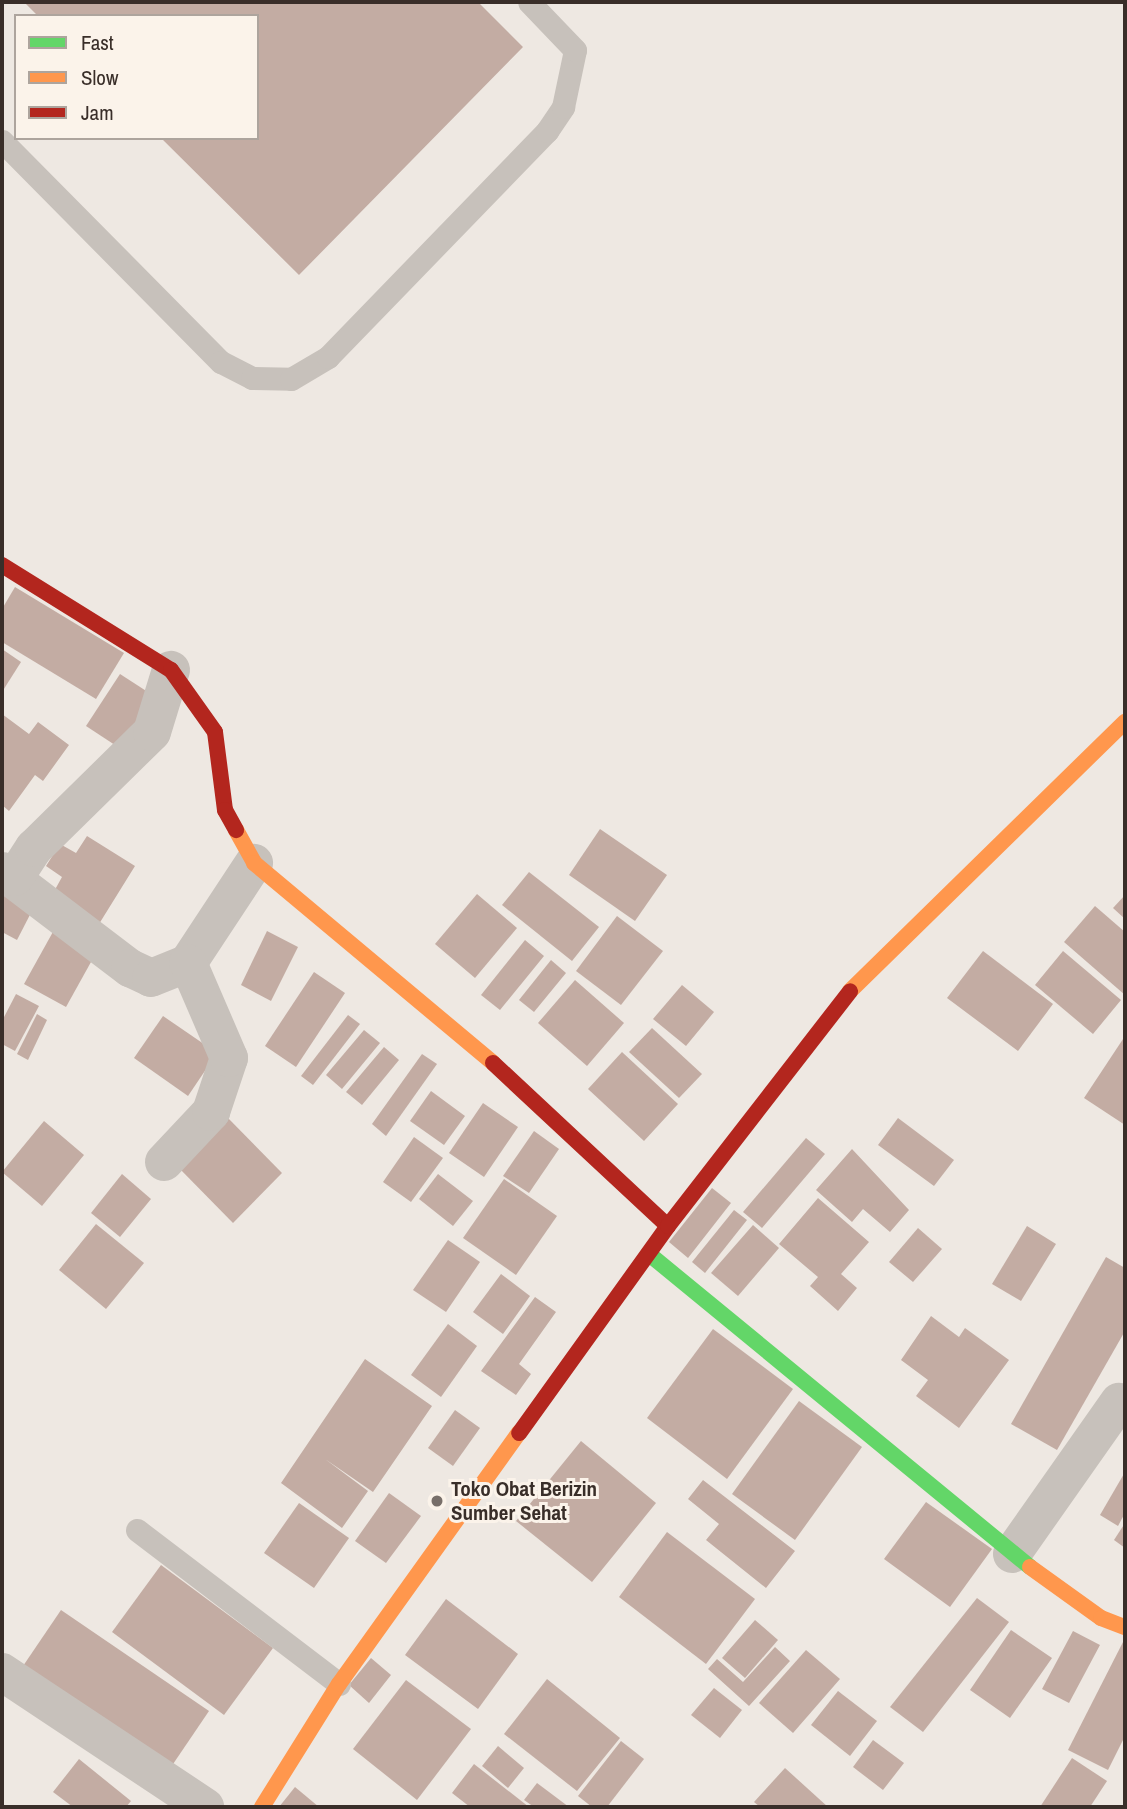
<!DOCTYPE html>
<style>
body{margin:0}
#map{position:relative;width:1127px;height:1809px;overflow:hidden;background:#eee8e2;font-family:"Archivo Narrow",sans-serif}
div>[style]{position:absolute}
.building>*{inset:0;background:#c3aca3}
.lane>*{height:23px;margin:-11.5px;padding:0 11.5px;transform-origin:11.5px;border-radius:11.5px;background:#c7c1bb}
.street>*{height:38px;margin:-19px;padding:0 19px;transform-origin:19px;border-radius:19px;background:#c7c1bb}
.fast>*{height:16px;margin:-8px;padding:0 8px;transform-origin:8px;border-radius:8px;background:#63d668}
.slow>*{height:16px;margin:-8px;padding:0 8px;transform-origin:8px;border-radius:8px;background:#ff974d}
.jam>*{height:16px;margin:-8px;padding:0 8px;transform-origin:8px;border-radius:8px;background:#b3261e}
.dots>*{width:19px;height:19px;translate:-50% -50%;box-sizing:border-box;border:4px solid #fbf3ea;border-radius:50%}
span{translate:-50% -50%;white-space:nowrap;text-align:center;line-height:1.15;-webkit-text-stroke:6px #fbf3ea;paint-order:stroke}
.poi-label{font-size:21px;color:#392e29;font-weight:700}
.left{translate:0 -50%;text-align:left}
.frame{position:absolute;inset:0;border:4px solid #392e29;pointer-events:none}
.legend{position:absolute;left:14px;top:14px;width:245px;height:126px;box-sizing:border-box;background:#fbf3ea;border:2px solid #ada49d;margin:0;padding:9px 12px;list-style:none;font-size:21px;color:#392e29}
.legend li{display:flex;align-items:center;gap:14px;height:35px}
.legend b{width:35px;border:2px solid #ada49d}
</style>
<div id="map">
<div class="building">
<i style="clip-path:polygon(24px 2px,478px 2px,523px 47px,299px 275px,161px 138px,257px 138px,257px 16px,38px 16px)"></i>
<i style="clip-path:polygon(15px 587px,124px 653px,96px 699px,2px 642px,2px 609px)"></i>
<i style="clip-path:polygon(2px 649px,21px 662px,2px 692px)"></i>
<i style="clip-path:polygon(120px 674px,154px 696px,121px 749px,86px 726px)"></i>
<i style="clip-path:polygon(2px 714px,29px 734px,38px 722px,69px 745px,43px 781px,35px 775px,9px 811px,2px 805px)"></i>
<i style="clip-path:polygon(600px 829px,667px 875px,635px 921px,569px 875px)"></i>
<i style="clip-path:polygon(87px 836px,135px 866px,99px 924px,52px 895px,62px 877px,46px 866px,60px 844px,76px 853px)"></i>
<i style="clip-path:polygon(529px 872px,599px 927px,572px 961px,502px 905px)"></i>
<i style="clip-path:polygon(2px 888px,35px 905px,17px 940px,2px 932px)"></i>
<i style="clip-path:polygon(477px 894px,517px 928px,475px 978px,435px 944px)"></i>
<i style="clip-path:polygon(1125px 895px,1125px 919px,1113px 908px)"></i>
<i style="clip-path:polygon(1095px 906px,1125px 932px,1125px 995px,1064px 942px)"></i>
<i style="clip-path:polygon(617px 916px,663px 951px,621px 1005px,576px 971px)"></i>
<i style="clip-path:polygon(54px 930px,96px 953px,66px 1007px,24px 984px)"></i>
<i style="clip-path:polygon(267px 931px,298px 947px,271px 1001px,241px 985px)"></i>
<i style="clip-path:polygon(525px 940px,544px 956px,500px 1010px,481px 995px)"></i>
<i style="clip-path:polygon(983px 951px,1053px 1004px,1018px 1051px,947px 998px)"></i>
<i style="clip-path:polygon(1063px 951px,1121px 1000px,1093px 1034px,1035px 985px)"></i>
<i style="clip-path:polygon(551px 960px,566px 973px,534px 1012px,519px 1000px)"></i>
<i style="clip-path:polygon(314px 972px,345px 993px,296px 1067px,265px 1046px)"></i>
<i style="clip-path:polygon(575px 980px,624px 1023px,587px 1066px,538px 1023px)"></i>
<i style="clip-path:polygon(682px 985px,714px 1012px,686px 1046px,653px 1019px)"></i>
<i style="clip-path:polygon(16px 994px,39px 1006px,15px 1051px,2px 1044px,2px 1021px)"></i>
<i style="clip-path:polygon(37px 1014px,47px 1020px,28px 1060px,17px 1054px)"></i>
<i style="clip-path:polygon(348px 1015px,360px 1024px,313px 1085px,301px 1076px)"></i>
<i style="clip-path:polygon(163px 1016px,217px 1053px,188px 1096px,134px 1058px)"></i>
<i style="clip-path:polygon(652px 1028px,702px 1074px,679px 1098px,629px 1052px)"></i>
<i style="clip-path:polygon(364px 1030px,380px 1043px,342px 1089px,326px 1075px)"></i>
<i style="clip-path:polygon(1125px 1036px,1125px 1125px,1084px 1098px)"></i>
<i style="clip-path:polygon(384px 1047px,399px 1060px,362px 1105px,346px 1092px)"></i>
<i style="clip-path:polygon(622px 1052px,678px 1104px,644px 1141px,588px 1089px)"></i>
<i style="clip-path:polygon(422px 1054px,437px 1064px,386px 1136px,372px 1124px)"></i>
<i style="clip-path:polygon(431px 1091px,465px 1116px,444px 1145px,410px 1121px)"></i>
<i style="clip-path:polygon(483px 1103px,518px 1127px,484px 1177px,449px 1153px)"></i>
<i style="clip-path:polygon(228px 1118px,282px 1173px,233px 1223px,178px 1167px)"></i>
<i style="clip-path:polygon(898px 1118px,954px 1160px,934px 1186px,878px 1145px)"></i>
<i style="clip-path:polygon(44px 1121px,84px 1155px,42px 1206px,2px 1172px)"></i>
<i style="clip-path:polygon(534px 1131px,559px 1149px,529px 1193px,503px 1176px)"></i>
<i style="clip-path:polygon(414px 1137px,443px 1158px,411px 1202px,383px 1182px)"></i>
<i style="clip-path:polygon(806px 1138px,825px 1154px,762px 1228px,743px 1212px)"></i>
<i style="clip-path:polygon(852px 1149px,909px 1210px,890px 1232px,863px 1209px,852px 1222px,816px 1190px)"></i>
<i style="clip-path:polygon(122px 1174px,151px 1199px,120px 1237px,91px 1213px)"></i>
<i style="clip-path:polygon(438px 1174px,473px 1201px,453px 1226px,419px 1199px)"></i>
<i style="clip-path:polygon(504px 1179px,557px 1216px,516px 1275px,463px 1238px)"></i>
<i style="clip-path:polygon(712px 1188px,731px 1203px,688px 1258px,669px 1242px)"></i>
<i style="clip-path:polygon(818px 1198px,869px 1242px,841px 1274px,857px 1288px,838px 1311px,810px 1286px,818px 1277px,779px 1244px)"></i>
<i style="clip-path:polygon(734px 1210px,747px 1220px,705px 1273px,692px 1262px)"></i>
<i style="clip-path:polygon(96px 1224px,144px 1263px,106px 1309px,59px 1270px)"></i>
<i style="clip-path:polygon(753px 1225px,779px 1248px,738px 1296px,711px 1273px)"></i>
<i style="clip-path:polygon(1027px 1226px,1056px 1244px,1021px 1301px,992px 1284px)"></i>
<i style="clip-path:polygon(918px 1228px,942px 1249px,913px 1282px,889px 1262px)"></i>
<i style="clip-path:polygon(448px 1240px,480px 1262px,446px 1312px,413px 1290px)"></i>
<i style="clip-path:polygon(1106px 1257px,1125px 1268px,1125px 1331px,1057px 1450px,1011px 1424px)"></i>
<i style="clip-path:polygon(501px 1274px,530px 1296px,503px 1334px,473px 1312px)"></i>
<i style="clip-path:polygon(535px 1297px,556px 1312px,519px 1364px,531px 1374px,516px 1395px,481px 1371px)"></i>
<i style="clip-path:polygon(931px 1316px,959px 1337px,965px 1328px,1009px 1360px,959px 1428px,916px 1396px,928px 1380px,901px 1360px)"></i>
<i style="clip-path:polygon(448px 1324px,477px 1346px,441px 1397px,411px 1375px)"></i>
<i style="clip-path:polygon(713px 1329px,793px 1389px,727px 1479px,647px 1418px)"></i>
<i style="clip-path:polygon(365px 1359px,432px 1406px,373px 1492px,325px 1459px,368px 1491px,342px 1528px,281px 1483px)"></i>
<i style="clip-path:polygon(799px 1401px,862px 1447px,795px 1540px,732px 1494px)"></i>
<i style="clip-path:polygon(455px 1410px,480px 1428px,453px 1466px,428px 1448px)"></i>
<i style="clip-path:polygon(581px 1441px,656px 1503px,592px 1582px,516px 1521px)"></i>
<i style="clip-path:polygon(1125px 1472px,1125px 1513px,1118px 1526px,1100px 1515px)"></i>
<i style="clip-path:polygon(703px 1480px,795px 1551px,766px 1588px,706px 1540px,719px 1524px,688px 1499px)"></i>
<i style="clip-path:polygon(389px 1493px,421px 1516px,386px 1563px,355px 1541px)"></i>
<i style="clip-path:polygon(926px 1502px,992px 1549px,950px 1607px,884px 1559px)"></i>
<i style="clip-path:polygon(299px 1503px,349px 1538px,314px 1588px,264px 1553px)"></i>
<i style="clip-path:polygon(1125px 1523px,1125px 1548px,1114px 1540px)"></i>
<i style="clip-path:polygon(667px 1532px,755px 1599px,706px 1664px,619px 1597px)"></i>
<i style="clip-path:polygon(161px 1565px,273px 1648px,224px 1715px,112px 1632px)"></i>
<i style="clip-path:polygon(977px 1598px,1009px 1622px,923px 1732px,890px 1707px)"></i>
<i style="clip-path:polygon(446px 1599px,518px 1654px,478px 1709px,405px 1655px)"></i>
<i style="clip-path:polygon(61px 1610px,209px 1711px,169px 1770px,21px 1669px)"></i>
<i style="clip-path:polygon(755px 1620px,778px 1640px,745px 1678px,722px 1658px)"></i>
<i style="clip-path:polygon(1011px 1630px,1052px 1658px,1010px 1718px,970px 1690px)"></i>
<i style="clip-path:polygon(1073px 1631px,1100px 1645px,1069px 1703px,1042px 1689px)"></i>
<i style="clip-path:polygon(1123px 1642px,1125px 1736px,1108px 1770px,1068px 1750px)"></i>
<i style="clip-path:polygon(775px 1647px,790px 1661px,749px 1706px,708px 1669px,717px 1659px,743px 1682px)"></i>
<i style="clip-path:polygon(806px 1650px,840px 1679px,793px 1733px,759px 1703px)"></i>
<i style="clip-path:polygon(371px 1658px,391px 1675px,369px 1703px,349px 1685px)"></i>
<i style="clip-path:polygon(547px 1679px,620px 1738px,577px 1791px,504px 1734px)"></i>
<i style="clip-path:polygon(406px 1680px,471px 1729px,417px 1800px,353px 1749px)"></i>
<i style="clip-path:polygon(714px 1688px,742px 1710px,720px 1738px,691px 1715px)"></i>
<i style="clip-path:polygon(838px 1691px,877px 1721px,850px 1756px,811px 1725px)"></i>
<i style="clip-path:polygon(873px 1740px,904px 1763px,883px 1790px,853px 1767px)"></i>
<i style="clip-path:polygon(621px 1741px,644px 1759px,607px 1807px,592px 1807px,578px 1796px)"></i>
<i style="clip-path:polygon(498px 1746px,524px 1768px,508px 1788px,482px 1766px)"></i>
<i style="clip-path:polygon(1072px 1758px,1107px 1781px,1090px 1807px,1040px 1807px)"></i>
<i style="clip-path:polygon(79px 1759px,131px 1801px,126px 1807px,73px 1807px,53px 1792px)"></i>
<i style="clip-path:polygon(474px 1764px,529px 1807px,470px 1807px,452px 1793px)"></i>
<i style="clip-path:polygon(785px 1768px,828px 1807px,760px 1807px,754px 1802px)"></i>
<i style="clip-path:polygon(537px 1783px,569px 1807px,534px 1807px,524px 1800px)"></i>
<i style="clip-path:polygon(295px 1787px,319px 1807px,279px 1807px)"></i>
</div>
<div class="lane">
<i style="left:2px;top:141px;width:311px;rotate:45.3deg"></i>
<i style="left:221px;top:362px;width:35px;rotate:27deg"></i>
<i style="left:252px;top:378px;width:39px;rotate:1deg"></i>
<i style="left:291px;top:379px;width:43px;rotate:-30.7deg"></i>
<i style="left:328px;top:357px;width:315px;rotate:-45.9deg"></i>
<i style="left:547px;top:131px;width:29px;rotate:-56deg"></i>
<i style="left:563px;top:107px;width:58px;rotate:-78.1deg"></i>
<i style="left:575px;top:50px;width:66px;rotate:-133.8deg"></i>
<i style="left:137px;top:1530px;width:254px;rotate:37.3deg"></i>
</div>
<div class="street">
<i style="left:2px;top:871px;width:161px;rotate:37.2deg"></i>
<i style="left:130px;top:968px;width:23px;rotate:25deg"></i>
<i style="left:151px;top:978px;width:40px;rotate:-22deg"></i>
<i style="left:188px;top:963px;width:120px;rotate:-56.6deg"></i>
<i style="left:15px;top:877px;width:35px;rotate:-57deg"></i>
<i style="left:34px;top:848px;width:165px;rotate:-44.5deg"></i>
<i style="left:152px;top:732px;width:65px;rotate:-73deg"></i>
<i style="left:164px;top:1162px;width:69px;rotate:-46.8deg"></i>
<i style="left:211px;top:1112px;width:57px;rotate:-71.6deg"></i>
<i style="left:229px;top:1058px;width:103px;rotate:-113.3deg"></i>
<i style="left:1012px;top:1554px;width:186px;rotate:-54.9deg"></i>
<i style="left:2px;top:1672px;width:244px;rotate:33.6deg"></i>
</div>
<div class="fast">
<i style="left:649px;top:1254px;width:493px;rotate:39.4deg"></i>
</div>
<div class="slow">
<i style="left:236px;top:830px;width:38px;rotate:61deg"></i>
<i style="left:254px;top:863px;width:312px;rotate:39.9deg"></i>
<i style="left:850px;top:991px;width:385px;rotate:-44.4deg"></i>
<i style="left:1030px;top:1567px;width:87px;rotate:35.7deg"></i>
<i style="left:1101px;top:1618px;width:26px;rotate:21deg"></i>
<i style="left:262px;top:1807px;width:145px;rotate:-58deg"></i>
<i style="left:339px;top:1684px;width:309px;rotate:-54.4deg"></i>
</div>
<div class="jam">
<i style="left:2px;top:565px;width:199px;rotate:31.9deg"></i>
<i style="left:171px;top:670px;width:76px;rotate:54.6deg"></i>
<i style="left:215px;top:732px;width:79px;rotate:82.7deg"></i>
<i style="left:225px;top:810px;width:23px;rotate:61deg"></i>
<i style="left:493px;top:1063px;width:239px;rotate:43deg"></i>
<i style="left:668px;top:1226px;width:255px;rotate:125.7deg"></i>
<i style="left:668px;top:1226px;width:297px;rotate:-52.2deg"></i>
</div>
<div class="dots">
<i style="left:437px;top:1501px;background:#786f6a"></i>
</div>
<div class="poi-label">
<span class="left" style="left:451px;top:1501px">Toko Obat Berizin<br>Sumber Sehat</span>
</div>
<div class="frame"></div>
<ul class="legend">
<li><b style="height:9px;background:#63d668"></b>Fast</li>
<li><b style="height:9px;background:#ff974d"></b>Slow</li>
<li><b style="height:9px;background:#b3261e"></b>Jam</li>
</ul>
</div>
